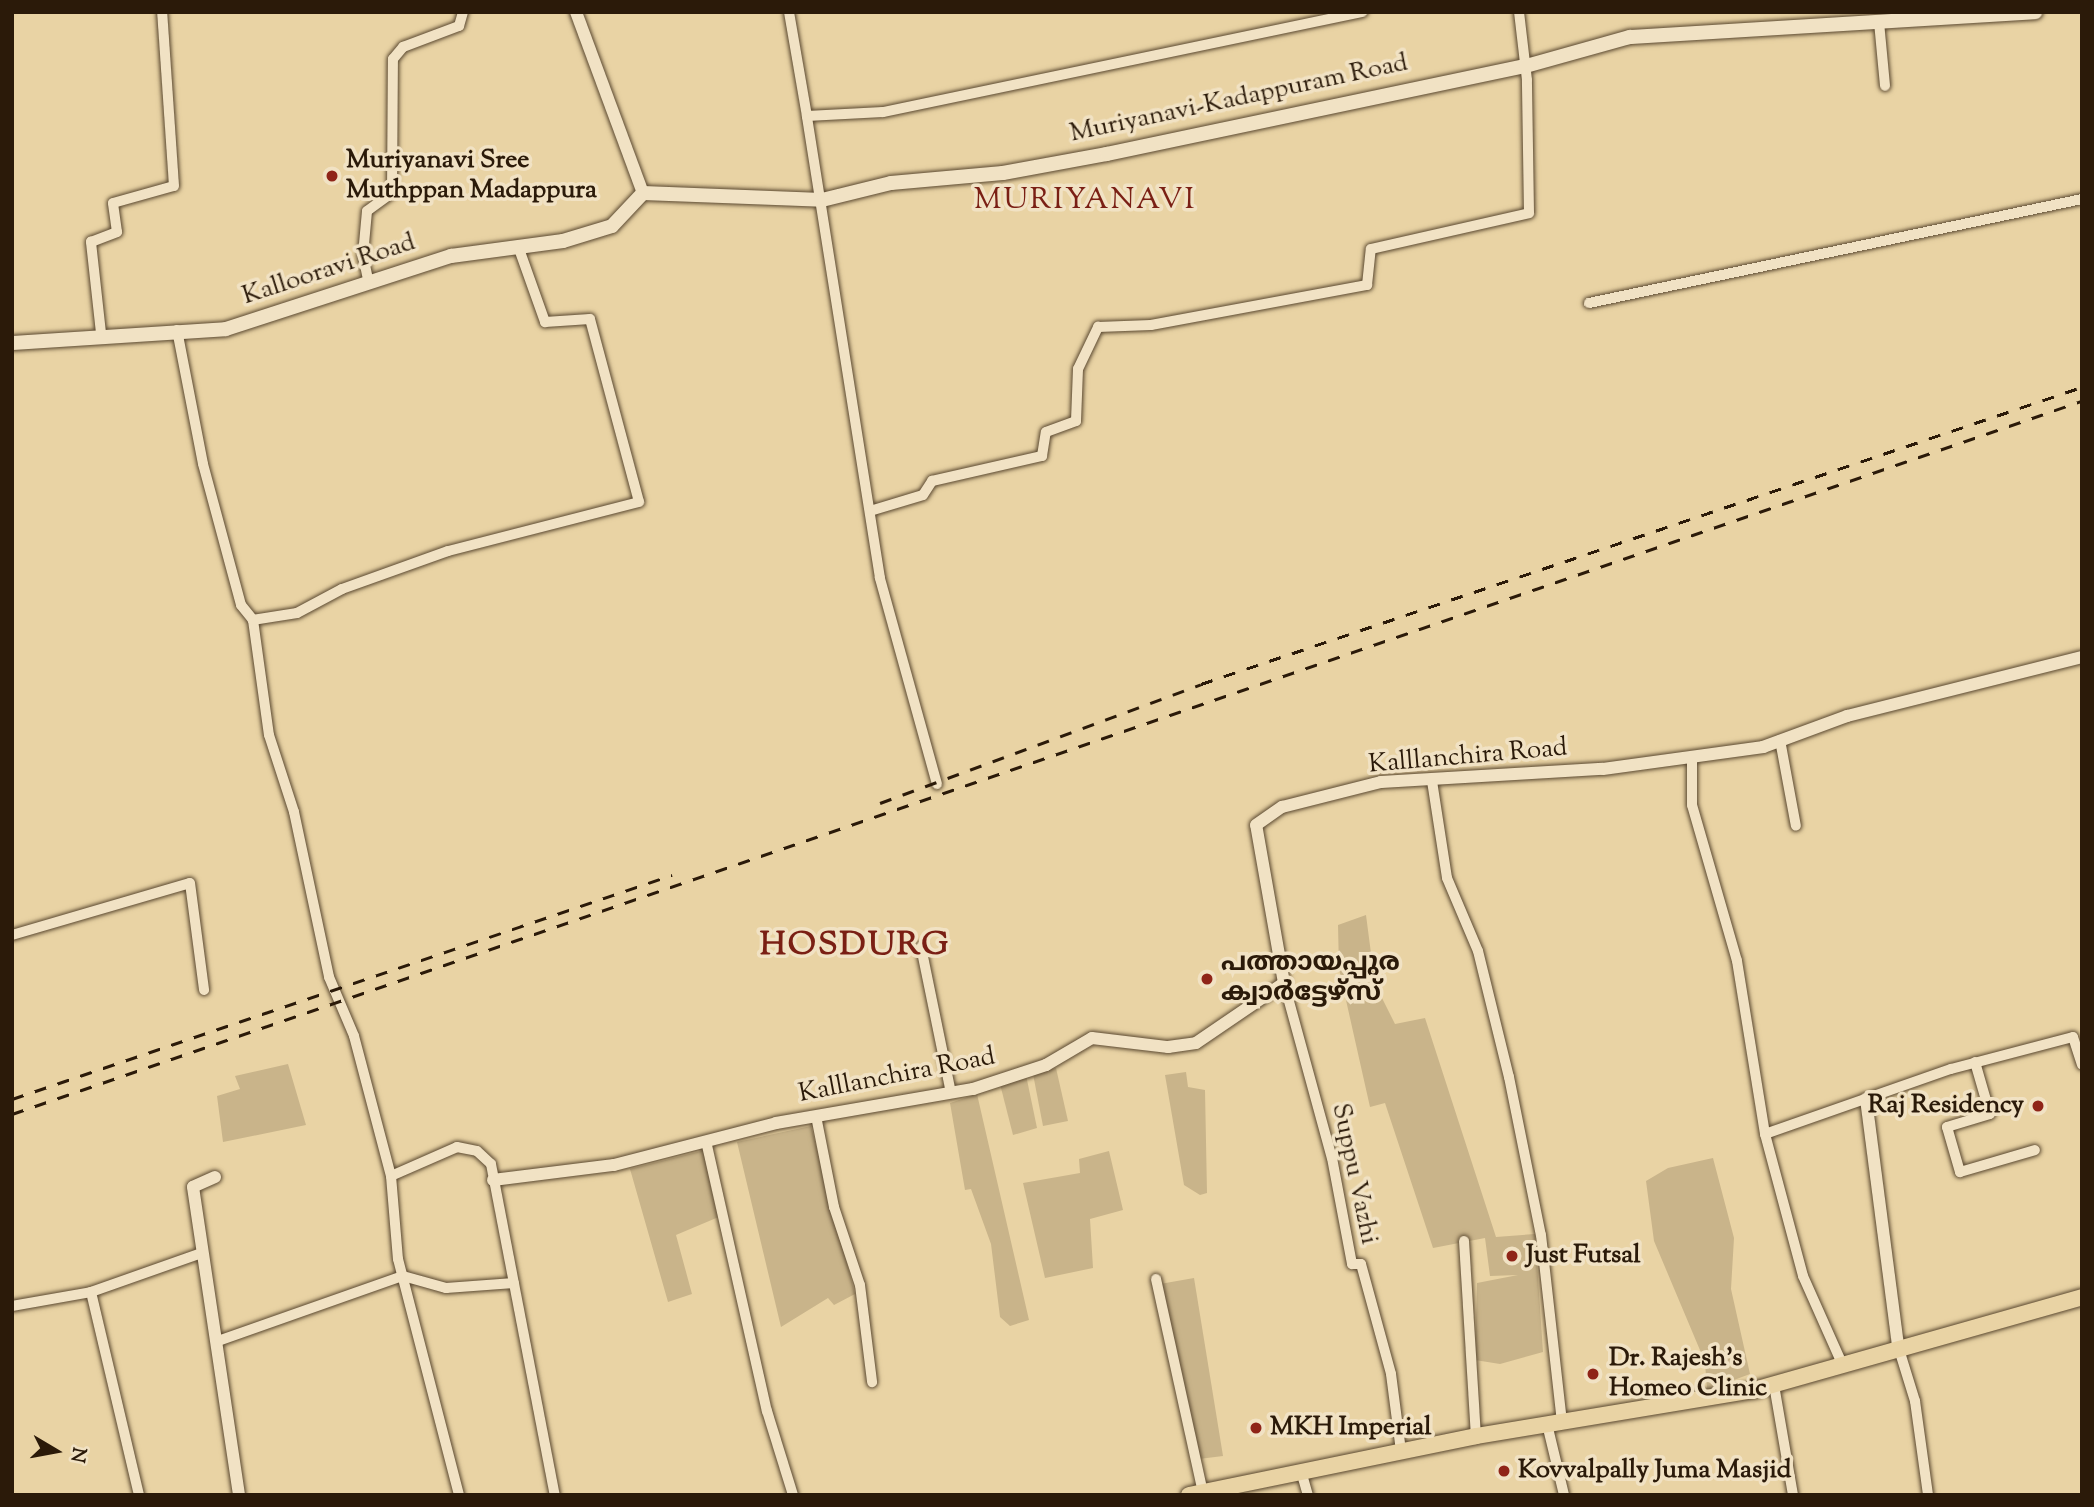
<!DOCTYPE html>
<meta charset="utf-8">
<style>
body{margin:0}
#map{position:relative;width:2094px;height:1507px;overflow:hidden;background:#e9d3a4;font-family:"Sorts Mill Goudy","Noto Sans Malayalam",serif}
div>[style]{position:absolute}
.green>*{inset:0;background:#c9b48a}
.roads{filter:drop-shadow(0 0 2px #5a4830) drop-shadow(0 0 2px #5a4830)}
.minor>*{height:10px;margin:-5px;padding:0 5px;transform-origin:5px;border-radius:5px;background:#f1e2c4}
.tertiary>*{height:12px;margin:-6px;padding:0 6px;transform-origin:6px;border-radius:6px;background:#f1e2c4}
.secondary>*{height:14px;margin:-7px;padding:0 7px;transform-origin:7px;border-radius:7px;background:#f1e2c4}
.primary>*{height:16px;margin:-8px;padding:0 8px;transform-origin:8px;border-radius:8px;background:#e9d3a4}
.rail>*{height:2.5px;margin-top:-1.25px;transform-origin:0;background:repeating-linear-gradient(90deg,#2b1a09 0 12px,transparent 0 24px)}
.dots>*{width:19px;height:19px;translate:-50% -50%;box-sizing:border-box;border:4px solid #f1e2c4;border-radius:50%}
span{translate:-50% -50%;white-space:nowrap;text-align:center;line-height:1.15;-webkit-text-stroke:7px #f1e2c4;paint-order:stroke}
.street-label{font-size:26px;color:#2b1a09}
.poi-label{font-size:26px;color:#2b1a09;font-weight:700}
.left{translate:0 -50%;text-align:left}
.right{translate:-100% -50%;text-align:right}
.quarter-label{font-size:30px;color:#7a1f14;letter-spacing:2px}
.district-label{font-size:33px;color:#7a1f14;font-weight:700;letter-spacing:2px}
.frame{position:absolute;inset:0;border:14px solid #2b1a09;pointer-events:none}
.north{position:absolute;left:21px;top:1416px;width:70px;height:70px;-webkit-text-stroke:5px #f1e2c4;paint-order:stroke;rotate:100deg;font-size:19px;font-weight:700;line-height:28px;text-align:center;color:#2b1a09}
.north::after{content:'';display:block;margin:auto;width:24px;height:32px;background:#2b1a09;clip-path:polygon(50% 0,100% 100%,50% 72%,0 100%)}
</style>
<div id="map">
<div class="green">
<i style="clip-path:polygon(1366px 915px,1375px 984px,1395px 1024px,1425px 1018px,1496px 1237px,1535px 1234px,1543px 1352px,1500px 1364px,1475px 1360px,1477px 1283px,1518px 1275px,1490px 1276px,1485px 1238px,1433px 1248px,1385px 1103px,1370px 1107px,1339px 969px,1338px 925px)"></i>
<i style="clip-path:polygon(288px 1064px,306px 1125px,223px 1142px,217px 1096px,240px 1089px,235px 1076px)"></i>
<i style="clip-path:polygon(1056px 1068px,1068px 1121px,1043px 1126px,1033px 1074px)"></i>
<i style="clip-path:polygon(1186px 1072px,1188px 1087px,1205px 1090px,1207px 1193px,1200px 1195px,1184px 1185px,1165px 1075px)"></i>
<i style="clip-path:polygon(1026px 1075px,1037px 1128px,1013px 1135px,1000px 1084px)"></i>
<i style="clip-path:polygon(977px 1094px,1029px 1320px,1010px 1326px,1000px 1317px,991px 1244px,971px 1189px,965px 1190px,950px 1103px)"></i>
<i style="clip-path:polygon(811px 1126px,855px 1294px,834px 1305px,828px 1298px,781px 1327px,737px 1142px)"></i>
<i style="clip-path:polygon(705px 1150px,721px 1216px,676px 1235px,692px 1294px,668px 1302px,630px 1169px)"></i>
<i style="clip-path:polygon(1109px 1151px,1123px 1210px,1090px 1219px,1093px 1268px,1045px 1278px,1023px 1183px,1080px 1173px,1079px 1159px)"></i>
<i style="clip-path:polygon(1713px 1158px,1734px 1238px,1731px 1289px,1750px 1374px,1707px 1390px,1705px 1362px,1654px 1241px,1646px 1181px,1668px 1168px)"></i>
<i style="clip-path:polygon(1194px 1278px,1223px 1456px,1199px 1459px,1160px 1284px)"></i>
</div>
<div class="roads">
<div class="minor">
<i style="left:789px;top:12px;width:106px;rotate:80.2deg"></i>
<i style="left:1879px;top:22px;width:64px;rotate:84.6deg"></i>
<i style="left:518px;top:246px;width:81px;rotate:70.4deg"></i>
<i style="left:545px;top:322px;width:45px;rotate:-3.8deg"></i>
<i style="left:590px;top:319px;width:189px;rotate:75deg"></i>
<i style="left:639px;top:502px;width:197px;rotate:165.6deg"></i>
<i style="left:448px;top:551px;width:113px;rotate:160.3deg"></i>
<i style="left:342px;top:589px;width:51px;rotate:151.9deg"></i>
<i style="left:297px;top:613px;width:45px;rotate:171deg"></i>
<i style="left:253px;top:620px;width:116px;rotate:82.1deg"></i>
<i style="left:269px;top:735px;width:81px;rotate:72deg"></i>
<i style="left:294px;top:812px;width:169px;rotate:78deg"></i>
<i style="left:329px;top:977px;width:64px;rotate:67deg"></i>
<i style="left:354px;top:1036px;width:145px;rotate:75.2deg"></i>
<i style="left:391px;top:1176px;width:72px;rotate:-23.7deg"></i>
<i style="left:457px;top:1147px;width:20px;rotate:11deg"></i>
<i style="left:477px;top:1151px;width:19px;rotate:43deg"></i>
<i style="left:491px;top:1164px;width:337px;rotate:79.1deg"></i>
<i style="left:369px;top:284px;width:30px;rotate:-102deg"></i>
<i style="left:363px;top:255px;width:44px;rotate:-84.8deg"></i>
<i style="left:367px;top:211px;width:31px;rotate:-36deg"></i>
<i style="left:392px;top:193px;width:134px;rotate:-89.6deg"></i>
<i style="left:393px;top:59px;width:16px;rotate:-50deg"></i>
<i style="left:403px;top:47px;width:60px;rotate:-20.6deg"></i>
<i style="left:459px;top:26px;width:15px;rotate:-74deg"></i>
<i style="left:1589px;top:303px;width:504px;rotate:-11.91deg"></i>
<i style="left:177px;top:330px;width:136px;rotate:79deg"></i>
<i style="left:203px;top:464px;width:146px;rotate:74.9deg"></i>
<i style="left:241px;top:605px;width:19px;rotate:51deg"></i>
<i style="left:101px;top:333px;width:92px;rotate:-96.3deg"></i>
<i style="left:91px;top:242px;width:28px;rotate:-21deg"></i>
<i style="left:117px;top:232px;width:29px;rotate:-98deg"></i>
<i style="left:113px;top:203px;width:63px;rotate:-15.6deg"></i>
<i style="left:174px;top:186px;width:174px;rotate:-93.9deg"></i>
<i style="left:870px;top:511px;width:55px;rotate:-16.8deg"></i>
<i style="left:923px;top:495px;width:17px;rotate:-57deg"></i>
<i style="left:932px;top:481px;width:113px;rotate:-12.8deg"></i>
<i style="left:1042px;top:456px;width:24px;rotate:-81deg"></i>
<i style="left:1046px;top:432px;width:32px;rotate:-20deg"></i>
<i style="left:1076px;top:421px;width:52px;rotate:-87.8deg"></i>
<i style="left:1078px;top:369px;width:47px;rotate:-64.5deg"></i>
<i style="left:1098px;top:327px;width:53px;rotate:-2.2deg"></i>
<i style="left:1151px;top:325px;width:220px;rotate:-10.5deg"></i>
<i style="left:1367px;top:285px;width:36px;rotate:-84deg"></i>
<i style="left:1371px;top:249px;width:162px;rotate:-12.8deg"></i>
<i style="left:1529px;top:213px;width:133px;rotate:-90.9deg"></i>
<i style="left:1527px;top:80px;width:68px;rotate:-96.7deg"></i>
<i style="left:1780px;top:740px;width:87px;rotate:79.5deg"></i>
<i style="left:1692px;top:757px;width:48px;rotate:90deg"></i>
<i style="left:1692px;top:805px;width:162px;rotate:73.9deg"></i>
<i style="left:1737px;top:961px;width:175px;rotate:80.8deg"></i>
<i style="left:1765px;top:1134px;width:147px;rotate:75deg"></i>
<i style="left:1803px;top:1276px;width:98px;rotate:66deg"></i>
<i style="left:1432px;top:781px;width:98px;rotate:81.2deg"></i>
<i style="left:1447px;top:878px;width:79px;rotate:67deg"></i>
<i style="left:1478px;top:951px;width:130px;rotate:76.2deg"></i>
<i style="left:1509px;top:1077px;width:161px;rotate:78.6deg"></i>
<i style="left:1541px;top:1235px;width:188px;rotate:83.6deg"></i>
<i style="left:937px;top:784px;width:214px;rotate:-105.5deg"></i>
<i style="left:880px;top:578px;width:468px;rotate:-99deg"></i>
<i style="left:807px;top:116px;width:76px;rotate:-3deg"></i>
<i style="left:883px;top:112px;width:490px;rotate:-11.8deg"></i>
<i style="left:12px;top:935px;width:185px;rotate:-16.3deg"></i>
<i style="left:190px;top:883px;width:108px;rotate:82.5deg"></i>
<i style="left:921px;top:947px;width:149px;rotate:78.4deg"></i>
<i style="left:1284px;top:983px;width:181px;rotate:74.7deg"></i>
<i style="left:1332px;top:1158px;width:108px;rotate:79.3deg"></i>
<i style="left:1352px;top:1264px;width:9px"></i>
<i style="left:1361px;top:1264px;width:114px;rotate:74.7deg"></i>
<i style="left:1391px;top:1374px;width:78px;rotate:82.6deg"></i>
<i style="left:1975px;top:1062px;width:54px;rotate:73.9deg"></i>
<i style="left:1990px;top:1114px;width:45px;rotate:163.2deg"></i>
<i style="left:1947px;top:1127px;width:47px;rotate:73.9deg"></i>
<i style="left:1960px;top:1172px;width:78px;rotate:-16.3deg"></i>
<i style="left:816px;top:1116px;width:93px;rotate:78.8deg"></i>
<i style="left:834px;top:1207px;width:82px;rotate:71.6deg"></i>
<i style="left:860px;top:1285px;width:98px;rotate:82.9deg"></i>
<i style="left:1765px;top:1134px;width:197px;rotate:-19.3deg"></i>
<i style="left:1951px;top:1069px;width:126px;rotate:-14.7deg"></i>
<i style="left:2073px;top:1037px;width:29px;rotate:72deg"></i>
<i style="left:706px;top:1141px;width:277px;rotate:77.3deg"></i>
<i style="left:767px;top:1411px;width:88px;rotate:72.8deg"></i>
<i style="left:391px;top:1176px;width:83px;rotate:85.2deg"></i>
<i style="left:398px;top:1259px;width:244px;rotate:75.5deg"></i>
<i style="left:1464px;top:1241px;width:195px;rotate:86.5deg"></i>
<i style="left:1156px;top:1279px;width:218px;rotate:77.6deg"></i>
<i style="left:91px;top:1292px;width:209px;rotate:76.7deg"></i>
<i style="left:12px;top:1306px;width:80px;rotate:-10deg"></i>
<i style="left:91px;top:1292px;width:118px;rotate:-19.4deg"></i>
<i style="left:218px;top:1341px;width:196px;rotate:-19.4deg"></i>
<i style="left:403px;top:1276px;width:45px;rotate:15.6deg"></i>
<i style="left:446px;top:1288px;width:68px;rotate:-4.2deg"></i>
<i style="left:1898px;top:1346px;width:58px;rotate:72.8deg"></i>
<i style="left:1915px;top:1401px;width:95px;rotate:82.1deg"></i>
<i style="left:1774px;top:1385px;width:112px;rotate:80.2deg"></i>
<i style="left:1547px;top:1424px;width:73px;rotate:76.5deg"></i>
<i style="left:1301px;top:1471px;width:25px;rotate:74deg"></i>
</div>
<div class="tertiary">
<i style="left:576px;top:12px;width:193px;rotate:69.7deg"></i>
<i style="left:1866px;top:1099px;width:249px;rotate:82.6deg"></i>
<i style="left:215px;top:1177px;width:24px;rotate:156deg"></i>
<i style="left:193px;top:1187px;width:311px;rotate:81.5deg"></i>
<i style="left:493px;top:1180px;width:122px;rotate:-7.1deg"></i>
<i style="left:614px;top:1165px;width:167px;rotate:-14.5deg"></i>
<i style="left:776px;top:1123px;width:200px;rotate:-9.8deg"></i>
<i style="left:973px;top:1089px;width:77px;rotate:-18.2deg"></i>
<i style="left:1046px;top:1065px;width:53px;rotate:-30.4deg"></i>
<i style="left:1092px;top:1038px;width:77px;rotate:6.8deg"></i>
<i style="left:1168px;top:1047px;width:28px;rotate:-8deg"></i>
<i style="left:1196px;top:1043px;width:107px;rotate:-34.3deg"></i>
<i style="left:1284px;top:983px;width:160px;rotate:-100deg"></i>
<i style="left:1256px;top:825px;width:32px;rotate:-35deg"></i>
<i style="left:1282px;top:807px;width:102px;rotate:-14.2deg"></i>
<i style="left:1381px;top:782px;width:222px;rotate:-3.4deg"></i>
<i style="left:1603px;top:769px;width:162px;rotate:-7.8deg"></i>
<i style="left:1763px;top:747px;width:90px;rotate:-20.3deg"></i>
<i style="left:1847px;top:716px;width:242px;rotate:-14.1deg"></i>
</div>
<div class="secondary">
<i style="left:12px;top:343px;width:214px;rotate:-3.7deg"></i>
<i style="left:226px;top:329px;width:237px;rotate:-18deg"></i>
<i style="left:451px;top:256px;width:113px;rotate:-7.6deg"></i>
<i style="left:563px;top:241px;width:51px;rotate:-17deg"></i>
<i style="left:612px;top:226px;width:45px;rotate:-46.8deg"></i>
<i style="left:643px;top:193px;width:179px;rotate:2.2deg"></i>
<i style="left:822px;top:200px;width:71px;rotate:-13.8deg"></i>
<i style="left:891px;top:183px;width:112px;rotate:-5.1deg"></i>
<i style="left:1003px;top:173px;width:106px;rotate:-10.4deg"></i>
<i style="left:1107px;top:154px;width:428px;rotate:-11.9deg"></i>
<i style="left:1526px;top:66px;width:108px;rotate:-15.6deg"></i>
<i style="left:1630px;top:37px;width:406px;rotate:-3.5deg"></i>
</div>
<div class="primary">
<i style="left:1189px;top:1495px;width:293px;rotate:-11.6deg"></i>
<i style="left:1476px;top:1436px;width:282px;rotate:-9.4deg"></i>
<i style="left:1754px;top:1390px;width:341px;rotate:-15.8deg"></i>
</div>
</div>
<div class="rail">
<i style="left:880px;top:803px;width:342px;rotate:-20.3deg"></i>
<i style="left:1201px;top:684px;width:930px;rotate:-18.63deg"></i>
<i style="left:12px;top:1099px;width:697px;rotate:-18.75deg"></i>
<i style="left:12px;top:1114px;width:2189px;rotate:-19.01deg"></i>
</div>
<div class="dots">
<i style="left:332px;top:176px;background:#8f2418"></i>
<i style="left:1207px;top:979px;background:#8f2418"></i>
<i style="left:2038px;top:1106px;background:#8f2418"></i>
<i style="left:1512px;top:1256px;background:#8f2418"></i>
<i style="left:1593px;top:1374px;background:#8f2418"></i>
<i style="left:1256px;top:1428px;background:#8f2418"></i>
<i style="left:1504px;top:1471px;background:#8f2418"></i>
</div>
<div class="street-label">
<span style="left:1239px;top:99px;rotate:-12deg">Muriyanavi-Kadappuram Road</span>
<span style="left:329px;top:270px;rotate:-18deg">Kallooravi Road</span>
<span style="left:1468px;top:757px;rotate:-5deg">Kalllanchira Road</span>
<span style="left:897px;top:1076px;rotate:-11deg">Kalllanchira Road</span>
<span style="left:1354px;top:1174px;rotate:78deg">Suppu Vazhi</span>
</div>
<div class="poi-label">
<span class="left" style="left:346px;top:176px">Muriyanavi Sree<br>Muthppan Madappura</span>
<span class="left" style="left:1221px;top:979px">പത്തായപ്പുര<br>ക്വാർട്ടേഴ്സ്</span>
<span class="right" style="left:2024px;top:1106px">Raj Residency</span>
<span class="left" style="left:1526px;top:1256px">Just Futsal</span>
<span class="left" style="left:1609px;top:1374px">Dr. Rajesh's<br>Homeo Clinic</span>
<span class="left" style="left:1270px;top:1428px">MKH Imperial</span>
<span class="left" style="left:1518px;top:1471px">Kovvalpally Juma Masjid</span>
</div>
<div class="quarter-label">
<span style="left:1085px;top:201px">MURIYANAVI</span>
</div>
<div class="district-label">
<span style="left:855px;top:947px">HOSDURG</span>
</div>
<div class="frame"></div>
<div class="north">N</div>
</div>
